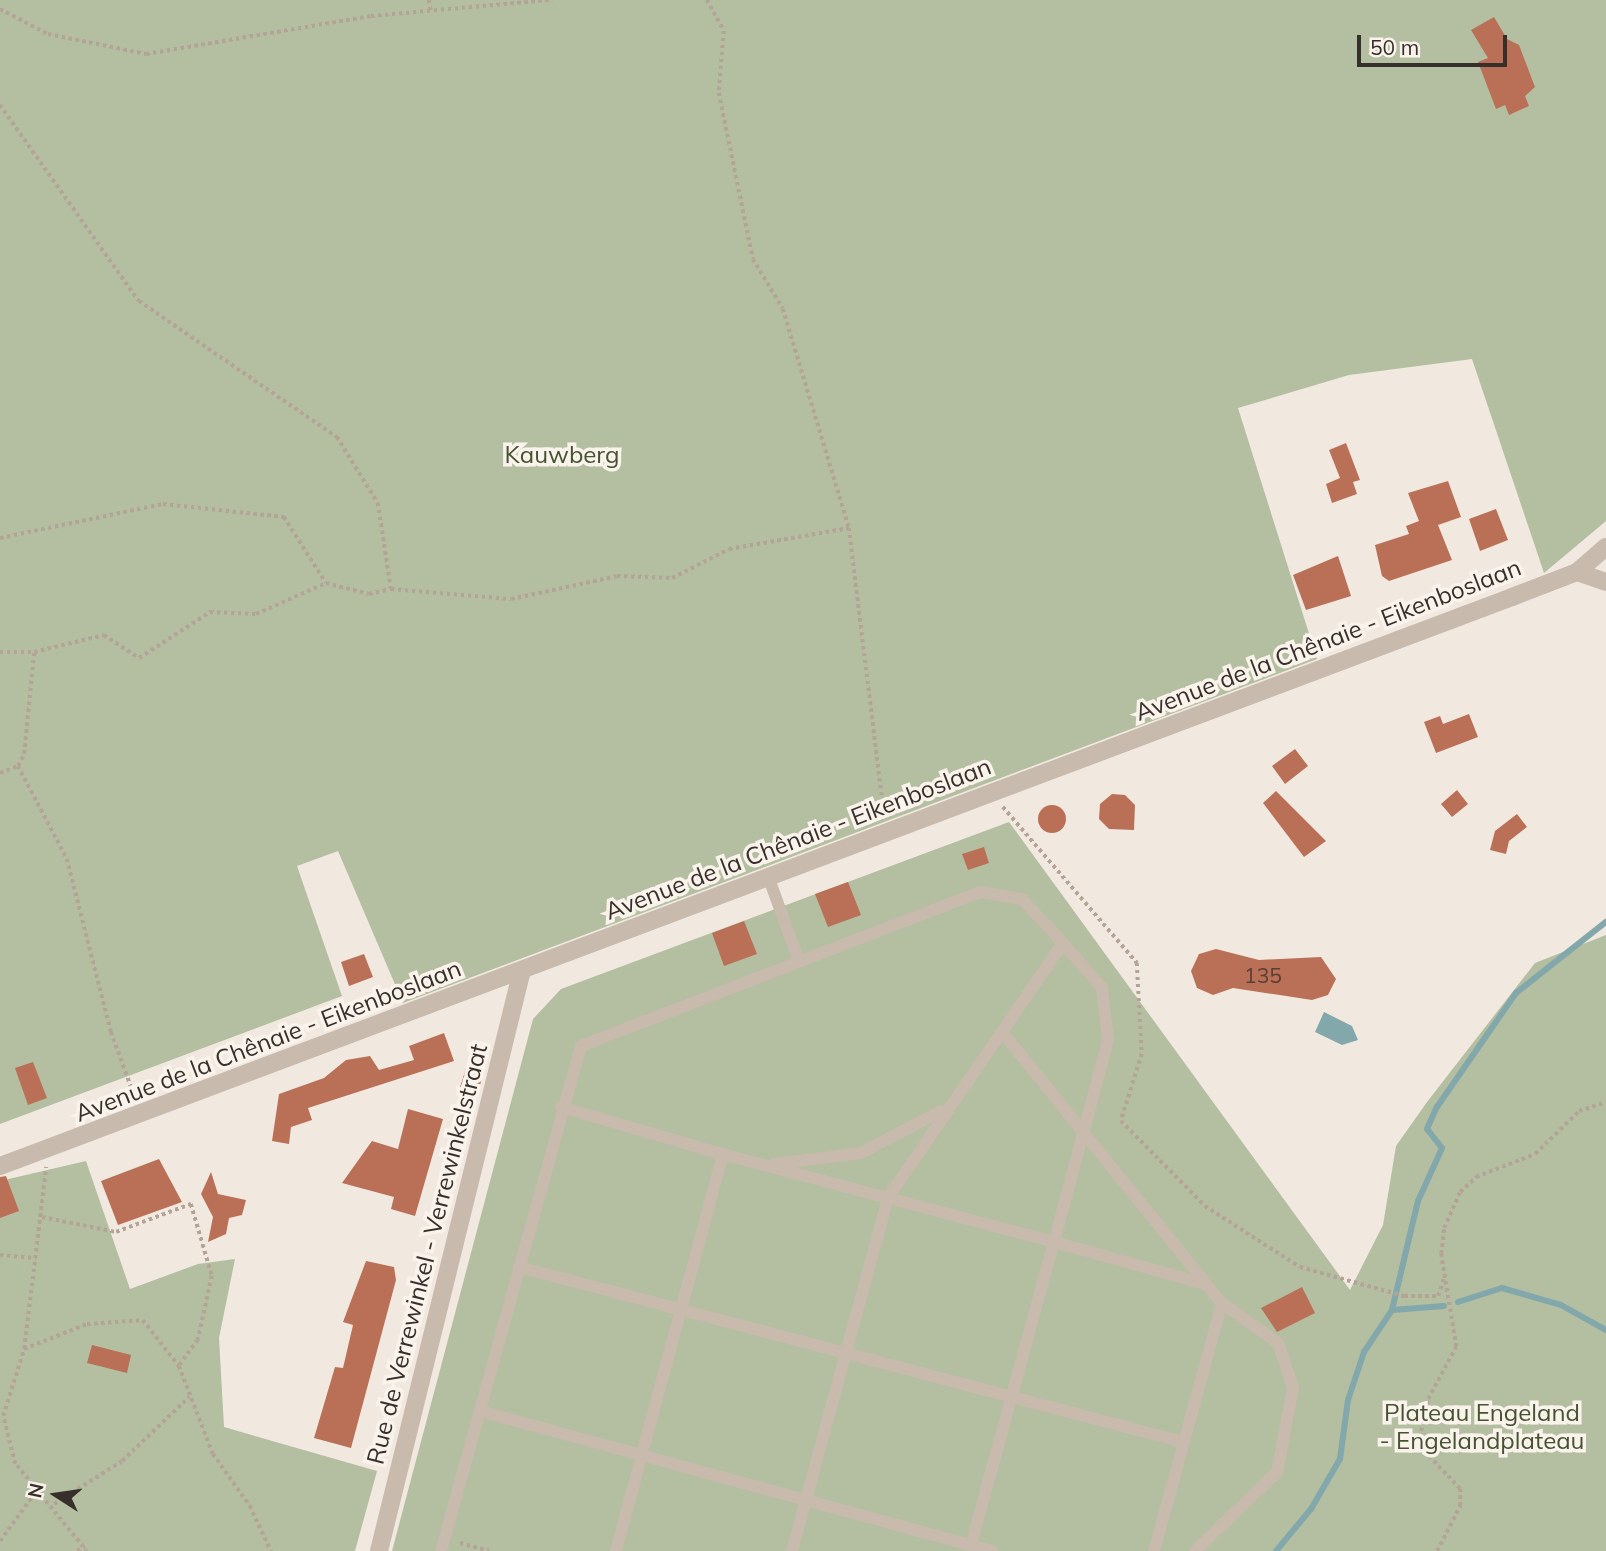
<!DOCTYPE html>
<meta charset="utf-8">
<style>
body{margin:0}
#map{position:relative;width:1606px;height:1551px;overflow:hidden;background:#f1e9e0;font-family:Mulish,sans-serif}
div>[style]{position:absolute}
.green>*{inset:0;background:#b4bea1}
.water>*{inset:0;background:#82a8ab}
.stream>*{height:6px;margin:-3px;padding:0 3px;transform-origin:3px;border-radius:3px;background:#82a8ab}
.building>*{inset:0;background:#b97056}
.round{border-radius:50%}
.path>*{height:3.5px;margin-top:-1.75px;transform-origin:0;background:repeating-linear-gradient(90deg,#b3a497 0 3.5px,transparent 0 7px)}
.lane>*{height:12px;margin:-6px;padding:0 6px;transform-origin:6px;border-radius:6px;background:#c8baad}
.street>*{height:18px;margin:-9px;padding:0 9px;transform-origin:9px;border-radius:9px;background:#c8baad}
span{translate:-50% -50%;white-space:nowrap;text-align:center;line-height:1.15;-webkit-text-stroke:7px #f9f3ec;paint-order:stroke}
.number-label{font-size:21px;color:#583f36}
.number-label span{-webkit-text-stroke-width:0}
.park-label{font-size:24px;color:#465331}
.street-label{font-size:24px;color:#372f2b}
.north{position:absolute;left:21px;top:1460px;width:70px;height:70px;-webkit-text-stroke:5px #f9f3ec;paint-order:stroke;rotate:282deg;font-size:19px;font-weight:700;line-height:28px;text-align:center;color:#372f2b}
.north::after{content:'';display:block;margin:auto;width:24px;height:32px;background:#372f2b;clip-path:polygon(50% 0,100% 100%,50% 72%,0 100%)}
.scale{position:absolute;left:1357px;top:35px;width:150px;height:32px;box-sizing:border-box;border:4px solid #372f2b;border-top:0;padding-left:9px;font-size:21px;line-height:24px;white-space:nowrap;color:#372f2b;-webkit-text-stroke:5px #f9f3ec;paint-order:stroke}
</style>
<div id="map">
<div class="green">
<i style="clip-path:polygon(0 0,1606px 0,1606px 521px,1544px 573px,1472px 359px,1349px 375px,1238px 408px,1317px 659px,403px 1003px,338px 851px,297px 866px,342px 996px,0 1124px)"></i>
<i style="clip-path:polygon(1009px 822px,1350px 1290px,1383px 1225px,1396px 1146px,1427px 1102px,1535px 963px,1606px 935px,1606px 1551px,392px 1551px,533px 1019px,561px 989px)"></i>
<i style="clip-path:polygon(86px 1161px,130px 1289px,198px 1264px,235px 1259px,219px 1338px,224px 1427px,377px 1471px,355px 1551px,0 1551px,0 1181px)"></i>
</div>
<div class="water">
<i style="clip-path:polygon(1324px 1012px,1352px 1026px,1358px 1040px,1342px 1045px,1315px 1032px)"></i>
</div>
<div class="stream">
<i style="left:1458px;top:1302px;width:46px;rotate:-17.7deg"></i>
<i style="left:1502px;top:1288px;width:61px;rotate:16.1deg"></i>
<i style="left:1561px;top:1305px;width:51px;rotate:29.1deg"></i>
<i style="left:1392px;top:1310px;width:52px;rotate:-4.4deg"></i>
<i style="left:1276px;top:1551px;width:55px;rotate:-50.2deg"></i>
<i style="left:1311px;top:1509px;width:58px;rotate:-59.9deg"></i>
<i style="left:1340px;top:1459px;width:60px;rotate:-82.3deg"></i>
<i style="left:1348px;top:1400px;width:51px;rotate:-71.6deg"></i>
<i style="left:1364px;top:1352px;width:50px;rotate:-56.3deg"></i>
<i style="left:1392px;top:1310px;width:112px;rotate:-76.6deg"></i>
<i style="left:1418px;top:1201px;width:58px;rotate:-65.6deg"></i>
<i style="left:1442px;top:1148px;width:24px;rotate:-128deg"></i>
<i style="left:1427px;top:1129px;width:24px;rotate:-66deg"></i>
<i style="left:1437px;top:1107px;width:139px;rotate:-55.3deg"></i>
<i style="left:1516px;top:993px;width:115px;rotate:-38.3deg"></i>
</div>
<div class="building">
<i style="clip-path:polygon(1494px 17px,1507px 39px,1519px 45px,1535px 87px,1525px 96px,1529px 106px,1509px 115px,1505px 105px,1496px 109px,1478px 62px,1488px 58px,1471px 30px)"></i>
<i style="clip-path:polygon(1346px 443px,1360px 480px,1353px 482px,1357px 494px,1332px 503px,1326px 484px,1340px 478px,1329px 450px)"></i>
<i style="clip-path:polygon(1448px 481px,1461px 517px,1438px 525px,1452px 560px,1389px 581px,1382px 576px,1375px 545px,1409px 534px,1406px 526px,1419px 521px,1408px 493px)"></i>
<i style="clip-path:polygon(1496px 509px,1508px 540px,1480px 551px,1469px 519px)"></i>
<i style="clip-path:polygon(1338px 556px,1351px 596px,1306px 610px,1293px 575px)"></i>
<i style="clip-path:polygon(1469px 714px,1478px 737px,1436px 753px,1424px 722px,1440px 716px,1443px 724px)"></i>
<i style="clip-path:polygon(1295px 749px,1308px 766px,1285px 784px,1272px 766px)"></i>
<i style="clip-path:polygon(1457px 790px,1468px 804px,1452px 817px,1441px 804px)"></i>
<i style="clip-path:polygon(1276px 791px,1326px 841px,1304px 857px,1263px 803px)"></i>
<i style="clip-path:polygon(1112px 794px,1125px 795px,1135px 805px,1134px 830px,1109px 829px,1099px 819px,1100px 804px)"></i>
<i class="round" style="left:1038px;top:805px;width:28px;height:28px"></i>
<i style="clip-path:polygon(1517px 814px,1527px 827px,1509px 841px,1506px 854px,1490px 850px,1495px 831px)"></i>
<i style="clip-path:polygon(984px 847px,989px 863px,968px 870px,962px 854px)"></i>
<i style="clip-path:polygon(848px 882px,861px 915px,828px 927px,815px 894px)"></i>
<i style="clip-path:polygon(744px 921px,757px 954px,724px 966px,712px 933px)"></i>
<i style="clip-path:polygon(1216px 949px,1259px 960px,1321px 957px,1336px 979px,1328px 995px,1312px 1000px,1233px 988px,1213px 995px,1197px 988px,1191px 971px,1199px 954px)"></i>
<i style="clip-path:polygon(364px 954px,373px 977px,349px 986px,341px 962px)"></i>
<i style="clip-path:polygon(444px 1033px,454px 1061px,308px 1108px,312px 1120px,291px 1127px,289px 1144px,272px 1141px,279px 1094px,324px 1078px,346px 1060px,370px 1056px,379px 1070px,414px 1060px,409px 1046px)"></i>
<i style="clip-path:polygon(33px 1062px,47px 1098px,28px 1105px,15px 1068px)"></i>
<i style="clip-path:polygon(466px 1068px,482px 1076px,478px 1096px,459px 1091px)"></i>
<i style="clip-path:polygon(408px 1109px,443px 1119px,415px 1216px,391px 1209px,394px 1197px,342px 1183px,372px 1141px,398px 1149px)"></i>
<i style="clip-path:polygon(159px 1159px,182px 1202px,118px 1225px,101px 1181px)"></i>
<i style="clip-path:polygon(211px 1172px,218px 1194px,246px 1200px,242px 1215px,229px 1218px,226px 1234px,208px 1242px,213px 1217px,201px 1194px)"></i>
<i style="clip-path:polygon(6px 1176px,19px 1211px,0 1218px,0 1177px)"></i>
<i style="clip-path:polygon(366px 1261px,394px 1267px,396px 1280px,351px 1448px,314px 1438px,335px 1367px,343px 1368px,353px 1325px,343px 1322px)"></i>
<i style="clip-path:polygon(1302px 1287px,1315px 1313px,1277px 1332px,1261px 1308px)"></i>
<i style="clip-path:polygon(92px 1345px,131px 1355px,127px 1373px,87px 1363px)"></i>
</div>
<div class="path">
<i style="left:429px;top:0;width:11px;rotate:80deg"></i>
<i style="left:707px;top:0;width:35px;rotate:61deg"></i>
<i style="left:724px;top:31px;width:62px;rotate:94.6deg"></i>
<i style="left:719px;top:93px;width:169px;rotate:78.4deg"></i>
<i style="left:753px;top:259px;width:58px;rotate:59deg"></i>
<i style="left:783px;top:309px;width:229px;rotate:73.2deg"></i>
<i style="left:849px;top:528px;width:289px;rotate:83deg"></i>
<i style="left:0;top:9px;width:54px;rotate:27.5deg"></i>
<i style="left:48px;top:34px;width:100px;rotate:11.5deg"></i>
<i style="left:146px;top:54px;width:228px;rotate:-9.6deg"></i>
<i style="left:371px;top:16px;width:182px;rotate:-5.1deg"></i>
<i style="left:0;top:105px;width:240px;rotate:54.7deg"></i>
<i style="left:139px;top:301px;width:240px;rotate:34.5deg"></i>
<i style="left:337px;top:437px;width:78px;rotate:58.2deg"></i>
<i style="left:378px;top:503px;width:86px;rotate:81.3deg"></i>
<i style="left:0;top:538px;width:167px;rotate:-11.8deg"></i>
<i style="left:163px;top:504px;width:122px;rotate:6.1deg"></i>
<i style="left:284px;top:517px;width:78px;rotate:57.5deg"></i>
<i style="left:0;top:652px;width:34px"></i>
<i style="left:34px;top:652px;width:72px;rotate:-13.7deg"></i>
<i style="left:104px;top:635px;width:42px;rotate:33.3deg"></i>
<i style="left:139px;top:658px;width:85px;rotate:-32.9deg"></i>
<i style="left:210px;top:612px;width:46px;rotate:2.5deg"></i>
<i style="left:256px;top:614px;width:77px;rotate:-23.9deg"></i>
<i style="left:326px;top:583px;width:44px;rotate:14.3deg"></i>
<i style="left:369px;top:594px;width:23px;rotate:-13deg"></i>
<i style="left:391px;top:589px;width:120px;rotate:4.8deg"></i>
<i style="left:511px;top:599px;width:108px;rotate:-12.2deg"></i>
<i style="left:617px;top:576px;width:55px;rotate:2.1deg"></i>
<i style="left:672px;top:578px;width:64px;rotate:-27deg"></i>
<i style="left:729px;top:549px;width:122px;rotate:-9.9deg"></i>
<i style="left:18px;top:766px;width:105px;rotate:62.2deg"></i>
<i style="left:67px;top:859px;width:179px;rotate:75.7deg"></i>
<i style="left:111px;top:1032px;width:67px;rotate:69.9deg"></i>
<i style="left:0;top:773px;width:19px;rotate:-21deg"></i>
<i style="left:18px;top:766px;width:13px;rotate:-63deg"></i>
<i style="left:24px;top:754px;width:102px;rotate:-84.4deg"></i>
<i style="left:1003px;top:807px;width:206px;rotate:49.3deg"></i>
<i style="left:1137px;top:963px;width:91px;rotate:86.9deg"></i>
<i style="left:1142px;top:1054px;width:70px;rotate:107.4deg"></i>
<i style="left:1121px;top:1121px;width:120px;rotate:45.3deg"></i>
<i style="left:1205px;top:1206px;width:113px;rotate:32.7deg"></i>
<i style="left:1300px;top:1267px;width:108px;rotate:15.6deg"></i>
<i style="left:1404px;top:1296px;width:34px"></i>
<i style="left:1438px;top:1296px;width:23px;rotate:-72deg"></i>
<i style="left:42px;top:1217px;width:76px;rotate:11.5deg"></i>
<i style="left:116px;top:1232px;width:80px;rotate:-20.5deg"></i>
<i style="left:191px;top:1204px;width:75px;rotate:73.7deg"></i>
<i style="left:212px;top:1276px;width:66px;rotate:102.3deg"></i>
<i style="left:198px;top:1340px;width:32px;rotate:126deg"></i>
<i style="left:0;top:1255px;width:36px;rotate:5deg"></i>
<i style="left:24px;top:1349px;width:68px;rotate:-21.6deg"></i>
<i style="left:87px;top:1324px;width:56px;rotate:-4.1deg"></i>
<i style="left:143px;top:1320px;width:58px;rotate:52deg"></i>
<i style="left:179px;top:1366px;width:94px;rotate:68.9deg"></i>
<i style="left:213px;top:1454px;width:64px;rotate:54.6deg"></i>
<i style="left:250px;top:1506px;width:50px;rotate:65deg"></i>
<i style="left:37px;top:1490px;width:34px;rotate:-130deg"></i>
<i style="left:15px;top:1464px;width:49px;rotate:-104deg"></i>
<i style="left:3px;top:1416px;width:70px;rotate:-72.6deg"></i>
<i style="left:24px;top:1349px;width:183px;rotate:-83.1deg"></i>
<i style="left:54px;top:1504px;width:80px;rotate:-32.3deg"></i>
<i style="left:122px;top:1461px;width:93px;rotate:-43.7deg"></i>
<i style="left:0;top:1541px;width:63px;rotate:-54deg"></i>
<i style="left:37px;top:1490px;width:79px;rotate:50.7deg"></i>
<i style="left:460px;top:1543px;width:30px;rotate:15deg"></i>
<i style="left:77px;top:1551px;width:9px;rotate:-27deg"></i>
<i style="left:1437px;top:1551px;width:51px;rotate:-62.9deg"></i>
<i style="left:1460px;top:1506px;width:17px;rotate:-90deg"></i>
<i style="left:1460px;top:1489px;width:61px;rotate:-133.7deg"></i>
<i style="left:1418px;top:1445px;width:47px;rotate:-77.7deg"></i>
<i style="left:1428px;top:1399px;width:59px;rotate:-61.7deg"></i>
<i style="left:1456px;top:1347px;width:94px;rotate:-99.2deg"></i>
<i style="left:1441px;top:1254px;width:26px;rotate:-83deg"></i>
<i style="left:1444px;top:1228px;width:39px;rotate:-66deg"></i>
<i style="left:1460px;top:1192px;width:22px;rotate:-43deg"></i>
<i style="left:1476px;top:1177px;width:63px;rotate:-21.3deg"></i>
<i style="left:1535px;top:1154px;width:62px;rotate:-44.3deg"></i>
<i style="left:1579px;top:1111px;width:28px;rotate:-18deg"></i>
</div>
<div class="lane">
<i style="left:768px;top:876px;width:88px;rotate:70.1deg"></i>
<i style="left:1003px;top:1033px;width:348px;rotate:51deg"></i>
<i style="left:1222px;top:1303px;width:257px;rotate:105.3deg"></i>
<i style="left:561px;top:1107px;width:169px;rotate:16.2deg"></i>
<i style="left:774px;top:1164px;width:88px;rotate:-7.2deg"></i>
<i style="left:861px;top:1153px;width:90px;rotate:-27.7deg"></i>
<i style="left:519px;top:1267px;width:687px;rotate:14.76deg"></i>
<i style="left:480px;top:1411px;width:531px;rotate:15.29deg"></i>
<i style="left:971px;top:1545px;width:314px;rotate:-74.7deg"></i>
<i style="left:1054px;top:1242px;width:157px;rotate:15.5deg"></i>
<i style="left:441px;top:1551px;width:524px;rotate:-74.51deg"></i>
<i style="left:581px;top:1046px;width:428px;rotate:-21.1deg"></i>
<i style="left:980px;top:892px;width:43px;rotate:9.5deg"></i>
<i style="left:1022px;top:899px;width:60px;rotate:47deg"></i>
<i style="left:1063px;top:943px;width:309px;rotate:124.5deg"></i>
<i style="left:888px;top:1198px;width:171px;rotate:-165.1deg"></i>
<i style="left:723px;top:1154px;width:411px;rotate:105.1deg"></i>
<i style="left:792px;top:1551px;width:366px;rotate:-74.8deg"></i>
<i style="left:888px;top:1198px;width:172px;rotate:14.8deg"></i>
<i style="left:1054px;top:1242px;width:209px;rotate:-75deg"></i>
<i style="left:1108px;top:1040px;width:52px;rotate:-96.6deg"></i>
<i style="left:1102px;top:988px;width:60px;rotate:-130.9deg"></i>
<i style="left:1195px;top:1551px;width:114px;rotate:-43.9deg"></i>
<i style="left:1277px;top:1472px;width:86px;rotate:-79.2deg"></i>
<i style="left:1293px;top:1388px;width:47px;rotate:-108.4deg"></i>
<i style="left:1278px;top:1343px;width:69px;rotate:-144.5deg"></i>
</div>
<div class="street">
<i style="left:1577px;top:572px;width:31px;rotate:19deg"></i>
<i style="left:0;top:1166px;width:1616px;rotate:-20.62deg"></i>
<i style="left:1512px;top:597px;width:70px;rotate:-21deg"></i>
<i style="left:1577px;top:572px;width:38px;rotate:-41deg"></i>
<i style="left:379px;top:1551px;width:598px;rotate:-76.17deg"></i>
</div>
<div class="number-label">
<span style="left:1263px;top:975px">135</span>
</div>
<div class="park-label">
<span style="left:562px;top:455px">Kauwberg</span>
<span style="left:1482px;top:1427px">Plateau Engeland<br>- Engelandplateau</span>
</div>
<div class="street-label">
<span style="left:1328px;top:640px;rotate:-21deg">Avenue de la Chênaie - Eikenboslaan</span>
<span style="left:798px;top:839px;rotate:-21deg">Avenue de la Chênaie - Eikenboslaan</span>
<span style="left:268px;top:1041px;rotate:-21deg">Avenue de la Chênaie - Eikenboslaan</span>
<span style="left:427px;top:1254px;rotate:-76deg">Rue de Verrewinkel - Verrewinkelstraat</span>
</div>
<div class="north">N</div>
<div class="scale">50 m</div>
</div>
